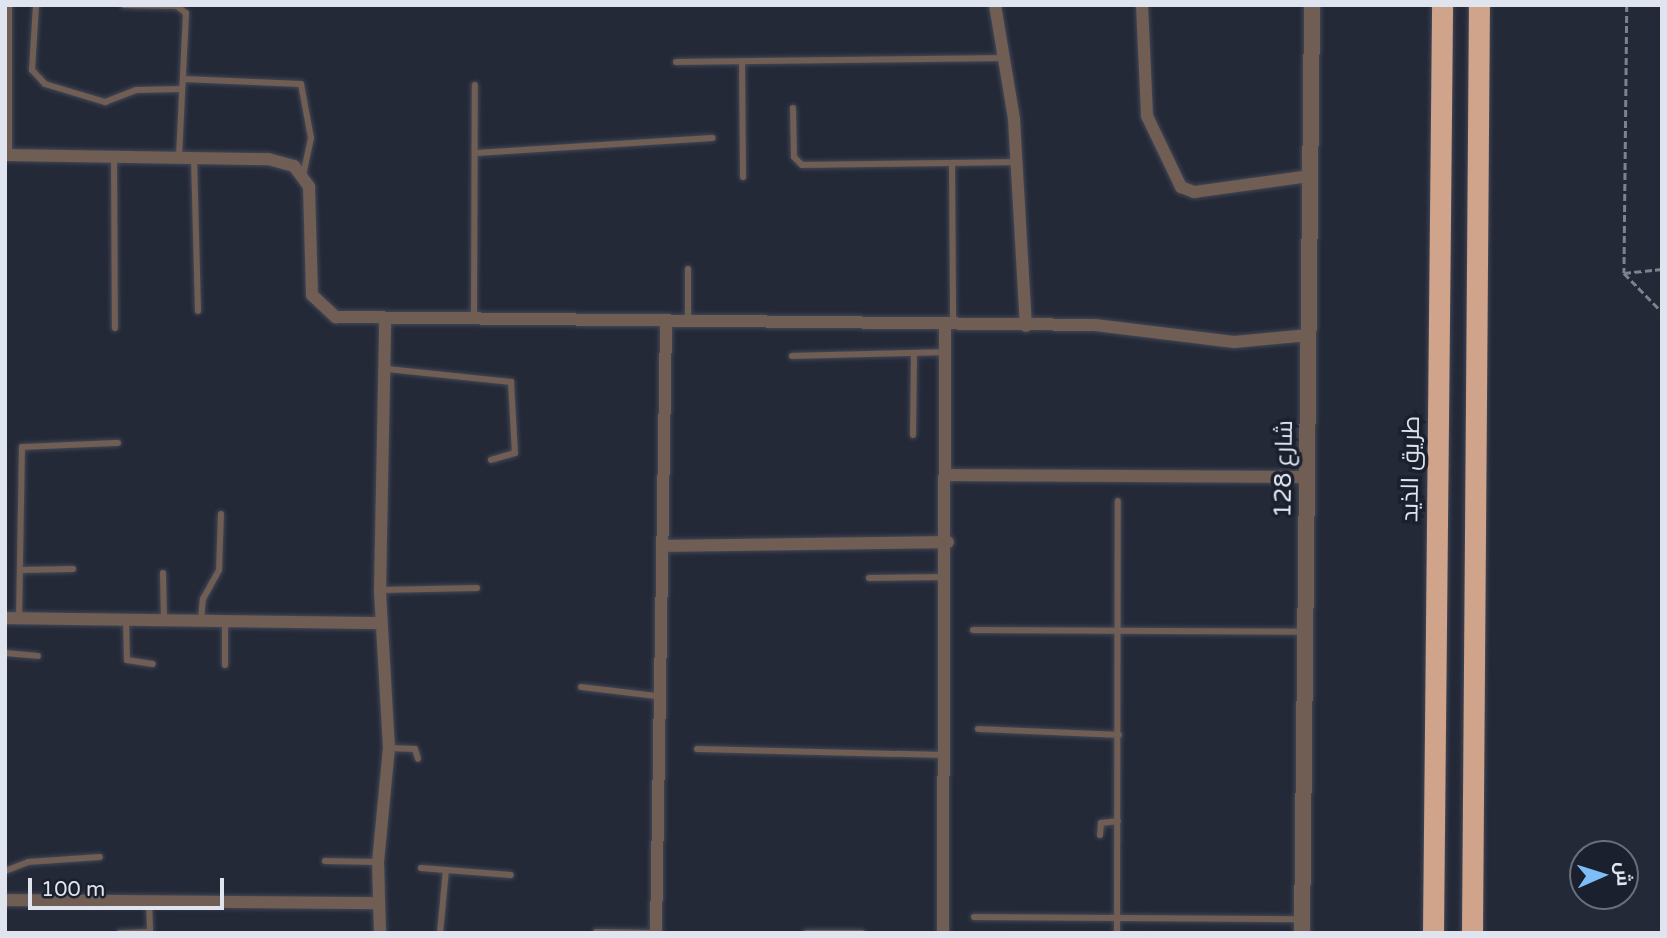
<!DOCTYPE html>
<meta charset="utf-8">
<style>
body{margin:0}
#map{position:relative;width:1667px;height:938px;overflow:hidden;background:#242938;font-family:"Varela Round",Cairo,sans-serif}
div>[style]{position:absolute}
.path>*{height:2.5px;margin-top:-1.25px;transform-origin:0;background:repeating-linear-gradient(90deg,#7d828e 0 7px,transparent 0 10.5px)}
.roads{filter:drop-shadow(0 0 2px #424755) drop-shadow(0 0 2px #424755)}
.service>*{height:6px;margin:-3px;padding:0 3px;transform-origin:3px;border-radius:3px;background:#705d53}
.minor>*{height:12px;margin:-6px;padding:0 6px;transform-origin:6px;border-radius:6px;background:#705d53}
.tertiary>*{height:16px;margin:-8px;padding:0 8px;transform-origin:8px;border-radius:8px;background:#705d53}
.motorway>*{height:21px;margin:-10.5px;padding:0 10.5px;transform-origin:10.5px;border-radius:10.5px;background:#d0a38b}
span{translate:-50% -50%;white-space:nowrap;text-align:center;line-height:1.15;-webkit-text-stroke:7px #1a202e;paint-order:stroke}
.street-label{font-size:24px;color:#e0e4ee}
.frame{position:absolute;inset:0;border:7px solid #e0e4ee;pointer-events:none}
.north{position:absolute;left:1569px;top:840px;width:70px;height:70px;box-sizing:border-box;background:#1a202e;border:2px solid #696e7b;border-radius:50%;rotate:87deg;font-size:19px;font-weight:700;line-height:28px;text-align:center;color:#e0e4ee}
.north::after{content:'';display:block;margin:auto;width:24px;height:32px;background:#7dbef9;clip-path:polygon(50% 0,100% 100%,50% 72%,0 100%)}
.scale{position:absolute;left:28px;top:878px;width:196px;height:32px;box-sizing:border-box;border:4px solid #e0e4ee;border-top:0;padding-left:9px;font-size:21px;line-height:24px;white-space:nowrap;color:#e0e4ee;-webkit-text-stroke:5px #1a202e;paint-order:stroke}
</style>
<div id="map">
<div class="path">
<i style="left:1627px;top:5px;width:268px;rotate:90.6deg"></i>
<i style="left:1624px;top:273px;width:38px;rotate:-6deg"></i>
<i style="left:1624px;top:273px;width:54px;rotate:45.7deg"></i>
</div>
<div class="roads">
<div class="service">
<i style="left:36px;top:5px;width:65px;rotate:93.5deg"></i>
<i style="left:32px;top:70px;width:19px;rotate:47deg"></i>
<i style="left:45px;top:84px;width:63px;rotate:16.7deg"></i>
<i style="left:105px;top:102px;width:33px;rotate:-21deg"></i>
<i style="left:136px;top:90px;width:46px;rotate:-1.2deg"></i>
<i style="left:124px;top:5px;width:53px;rotate:1.1deg"></i>
<i style="left:177px;top:6px;width:11px;rotate:38deg"></i>
<i style="left:186px;top:13px;width:143px;rotate:92.8deg"></i>
<i style="left:742px;top:61px;width:116px;rotate:89.5deg"></i>
<i style="left:676px;top:62px;width:328px;rotate:-0.7deg"></i>
<i style="left:183px;top:79px;width:118px;rotate:2.4deg"></i>
<i style="left:301px;top:84px;width:55px;rotate:79.5deg"></i>
<i style="left:311px;top:138px;width:38px;rotate:102deg"></i>
<i style="left:793px;top:108px;width:49px;rotate:88.8deg"></i>
<i style="left:794px;top:157px;width:11px;rotate:45deg"></i>
<i style="left:802px;top:165px;width:214px;rotate:-0.8deg"></i>
<i style="left:475px;top:153px;width:238px;rotate:-3.6deg"></i>
<i style="left:114px;top:157px;width:171px;rotate:89.7deg"></i>
<i style="left:194px;top:158px;width:153px;rotate:88.5deg"></i>
<i style="left:952px;top:163px;width:162px;rotate:89.6deg"></i>
<i style="left:474px;top:318px;width:233px;rotate:-89.8deg"></i>
<i style="left:688px;top:323px;width:54px;rotate:-90deg"></i>
<i style="left:792px;top:356px;width:154px;rotate:-1.5deg"></i>
<i style="left:387px;top:369px;width:125px;rotate:6deg"></i>
<i style="left:511px;top:382px;width:71px;rotate:86.8deg"></i>
<i style="left:515px;top:453px;width:25px;rotate:164deg"></i>
<i style="left:913px;top:435px;width:82px;rotate:-89.3deg"></i>
<i style="left:20px;top:570px;width:53px;rotate:-1.1deg"></i>
<i style="left:163px;top:573px;width:47px;rotate:88.8deg"></i>
<i style="left:869px;top:578px;width:77px;rotate:-0.7deg"></i>
<i style="left:380px;top:590px;width:97px;rotate:-1.2deg"></i>
<i style="left:19px;top:618px;width:171px;rotate:-89deg"></i>
<i style="left:22px;top:447px;width:96px;rotate:-2.4deg"></i>
<i style="left:126px;top:619px;width:41px;rotate:88.6deg"></i>
<i style="left:127px;top:660px;width:26px;rotate:9deg"></i>
<i style="left:201px;top:620px;width:21px;rotate:-85deg"></i>
<i style="left:203px;top:599px;width:33px;rotate:-61deg"></i>
<i style="left:219px;top:570px;width:56px;rotate:-88deg"></i>
<i style="left:973px;top:630px;width:331px;rotate:0.3deg"></i>
<i style="left:5px;top:653px;width:33px;rotate:5deg"></i>
<i style="left:225px;top:665px;width:44px;rotate:-90deg"></i>
<i style="left:581px;top:687px;width:77px;rotate:6.8deg"></i>
<i style="left:978px;top:729px;width:141px;rotate:2.4deg"></i>
<i style="left:389px;top:748px;width:26px;rotate:2deg"></i>
<i style="left:415px;top:749px;width:10px;rotate:73deg"></i>
<i style="left:697px;top:749px;width:248px;rotate:1.4deg"></i>
<i style="left:1100px;top:835px;width:12px;rotate:-85deg"></i>
<i style="left:1101px;top:823px;width:17px;rotate:-7deg"></i>
<i style="left:325px;top:861px;width:53px;rotate:1.1deg"></i>
<i style="left:421px;top:868px;width:90px;rotate:4.4deg"></i>
<i style="left:5px;top:871px;width:25px;rotate:-21deg"></i>
<i style="left:28px;top:862px;width:72px;rotate:-4deg"></i>
<i style="left:149px;top:901px;width:32px;rotate:88deg"></i>
<i style="left:974px;top:917px;width:327px;rotate:0.4deg"></i>
<i style="left:596px;top:932px;width:60px;rotate:1deg"></i>
<i style="left:120px;top:933px;width:30px;rotate:-2deg"></i>
<i style="left:440px;top:933px;width:63px;rotate:-84.6deg"></i>
<i style="left:806px;top:933px;width:56px"></i>
<i style="left:1117px;top:933px;width:432px;rotate:-89.9deg"></i>
</div>
<div class="minor">
<i style="left:995px;top:5px;width:116px;rotate:80.5deg"></i>
<i style="left:1014px;top:119px;width:207px;rotate:86.7deg"></i>
<i style="left:1142px;top:5px;width:111px;rotate:87.4deg"></i>
<i style="left:1147px;top:116px;width:79px;rotate:64.4deg"></i>
<i style="left:1181px;top:187px;width:14px;rotate:21deg"></i>
<i style="left:1194px;top:192px;width:117px;rotate:-7.9deg"></i>
<i style="left:5px;top:155px;width:263px;rotate:0.9deg"></i>
<i style="left:268px;top:159px;width:27px;rotate:15deg"></i>
<i style="left:294px;top:166px;width:26px;rotate:54deg"></i>
<i style="left:309px;top:187px;width:108px;rotate:88.4deg"></i>
<i style="left:312px;top:295px;width:33px;rotate:43deg"></i>
<i style="left:336px;top:317px;width:759px;rotate:0.6deg"></i>
<i style="left:1095px;top:325px;width:140px;rotate:7deg"></i>
<i style="left:1234px;top:342px;width:75px;rotate:-5.3deg"></i>
<i style="left:6px;top:155px;width:150px;rotate:-90deg"></i>
<i style="left:947px;top:475px;width:359px;rotate:0.3deg"></i>
<i style="left:663px;top:546px;width:285px;rotate:-0.8deg"></i>
<i style="left:5px;top:618px;width:376px;rotate:0.8deg"></i>
<i style="left:5px;top:900px;width:373px;rotate:0.5deg"></i>
<i style="left:380px;top:933px;width:71px;rotate:-91.6deg"></i>
<i style="left:378px;top:862px;width:115px;rotate:-84.5deg"></i>
<i style="left:389px;top:748px;width:158px;rotate:-93.3deg"></i>
<i style="left:380px;top:590px;width:271px;rotate:-88.9deg"></i>
<i style="left:656px;top:933px;width:610px;rotate:-89.06deg"></i>
<i style="left:943px;top:933px;width:606px;rotate:-89.81deg"></i>
</div>
<div class="tertiary">
<i style="left:1302px;top:933px;width:928px;rotate:-89.38deg"></i>
</div>
<div class="motorway">
<i style="left:1433px;top:933px;width:928px;rotate:-89.44deg"></i>
<i style="left:1472px;top:933px;width:928px;rotate:-89.57deg"></i>
</div>
</div>
<div class="street-label">
<span style="left:1284px;top:469px;rotate:-89deg">شارع 128</span>
<span style="left:1411px;top:469px;rotate:-89deg">طريق الذيد</span>
</div>
<div class="frame"></div>
<div class="north">ش</div>
<div class="scale">100 m</div>
</div>
